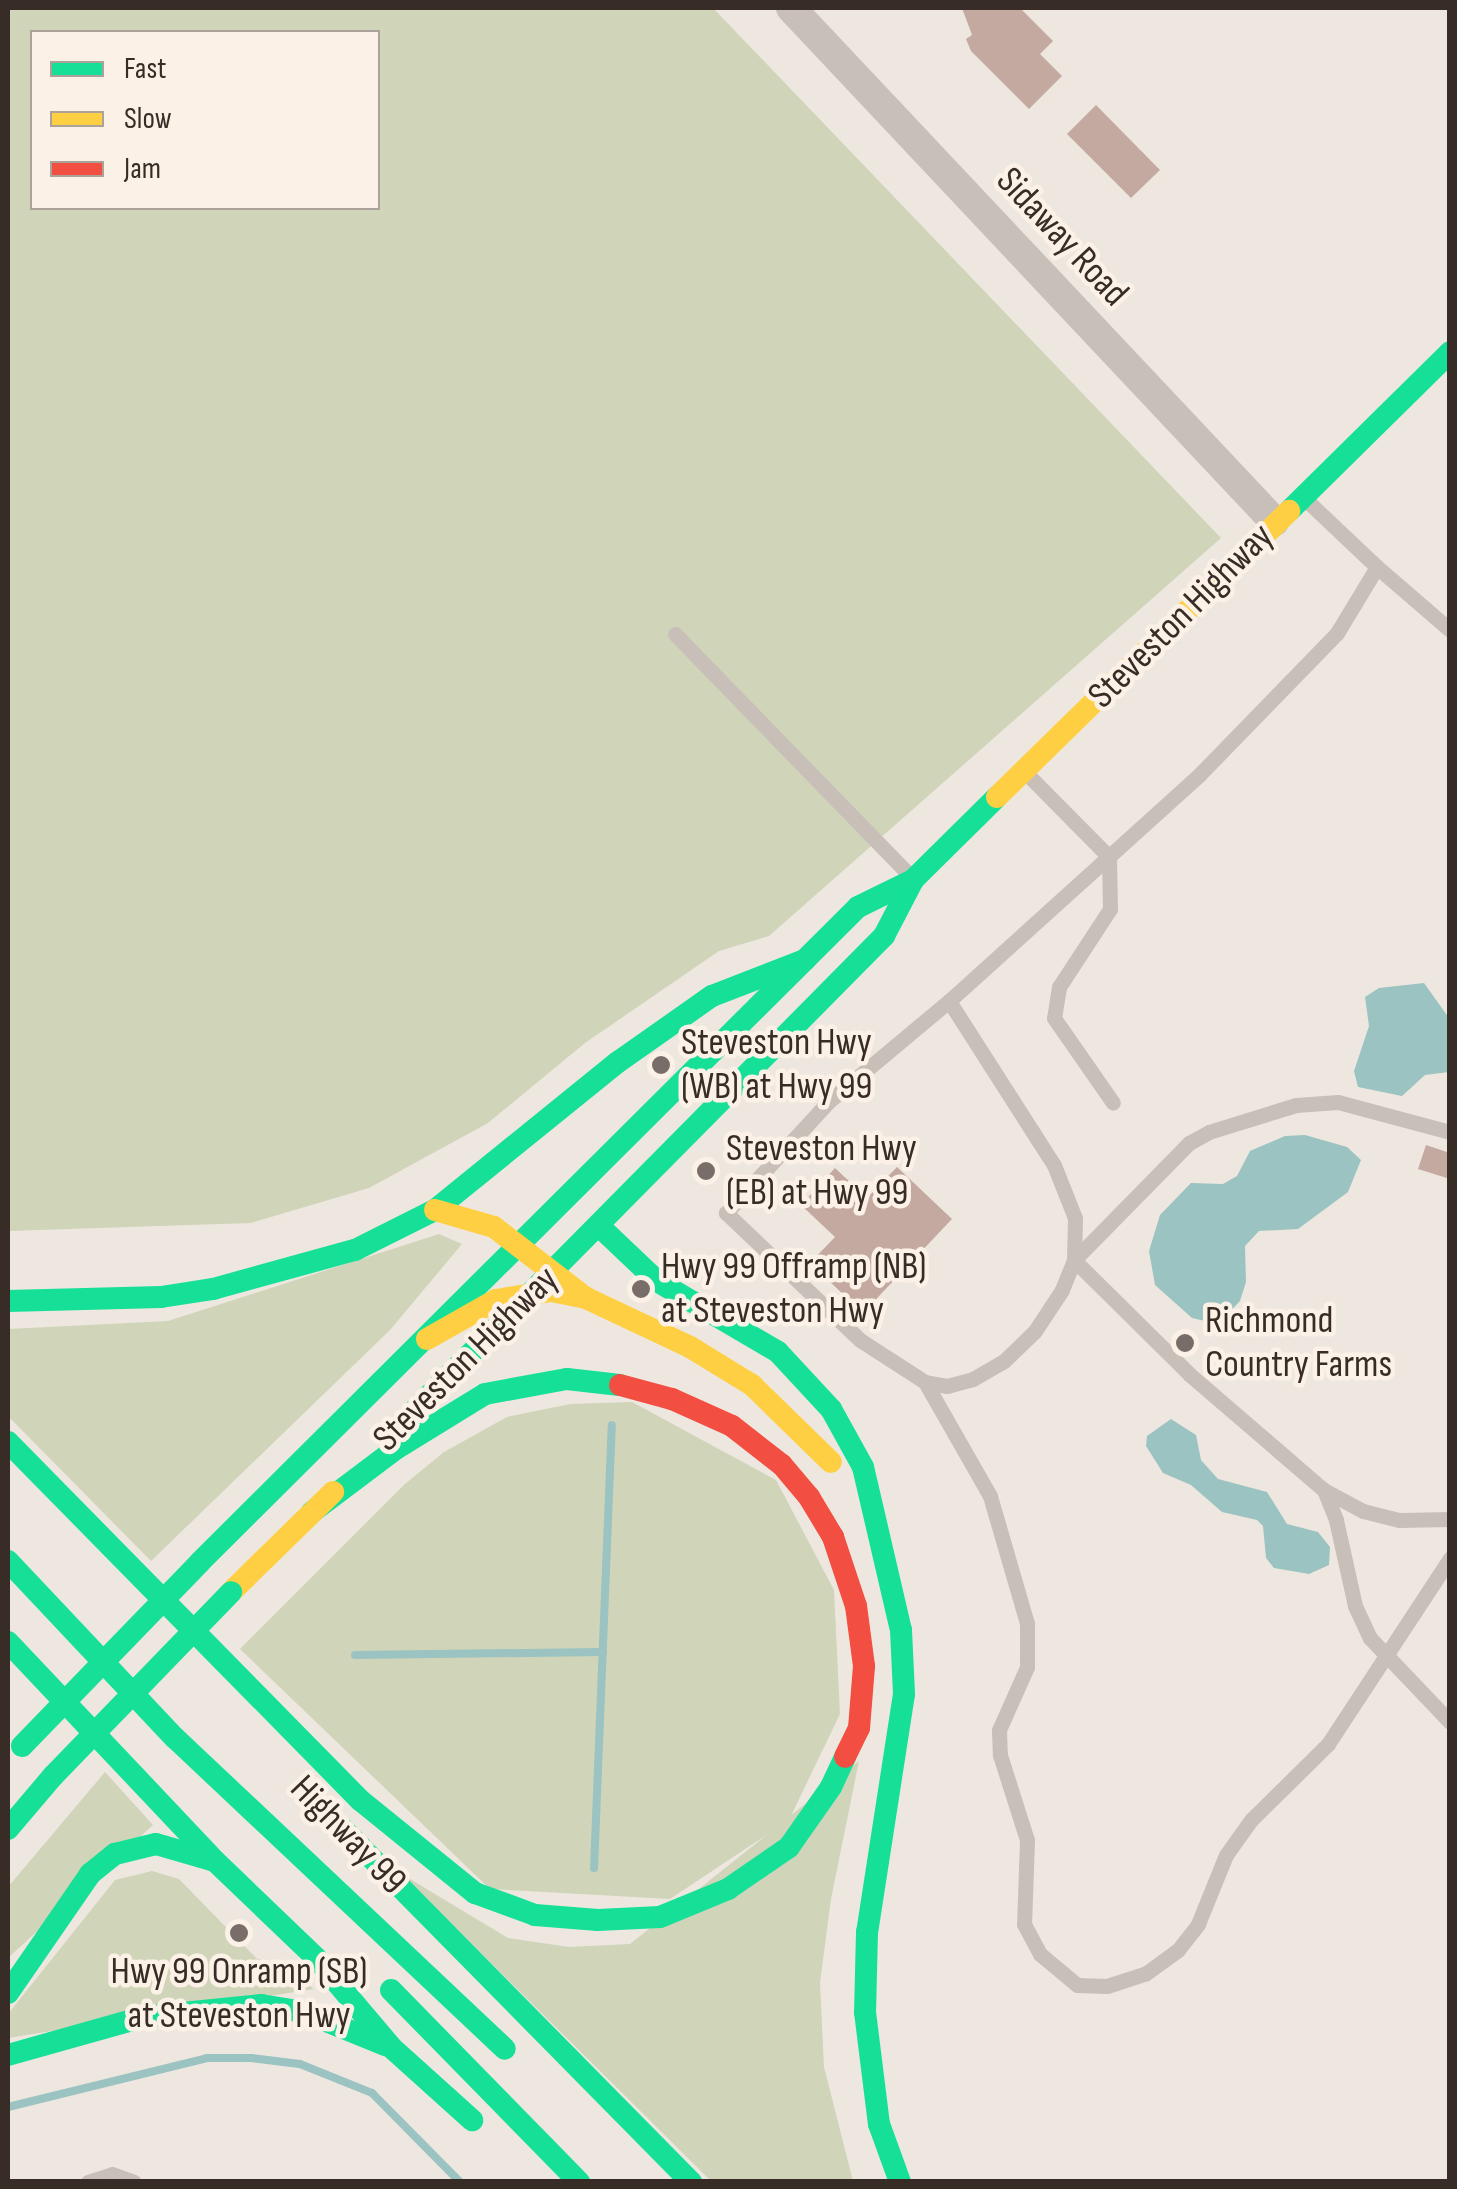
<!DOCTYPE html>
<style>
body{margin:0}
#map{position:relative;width:1457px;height:2189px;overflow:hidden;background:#eee7e0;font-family:"Sofia Sans Condensed",sans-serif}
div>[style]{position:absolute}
.green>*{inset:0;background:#d0d4b8}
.water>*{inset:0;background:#9ac3c1}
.stream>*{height:8px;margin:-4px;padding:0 4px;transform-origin:4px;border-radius:4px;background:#9ac3c1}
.building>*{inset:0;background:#c4a9a0}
.lane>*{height:15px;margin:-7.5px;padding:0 7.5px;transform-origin:7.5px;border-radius:7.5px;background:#c8bfb9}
.street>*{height:30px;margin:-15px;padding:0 15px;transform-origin:15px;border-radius:15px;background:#c8bfb9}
.fast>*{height:22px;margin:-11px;padding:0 11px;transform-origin:11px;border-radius:11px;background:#16e098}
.slow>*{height:22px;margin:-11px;padding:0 11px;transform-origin:11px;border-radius:11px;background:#ffcf43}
.jam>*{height:22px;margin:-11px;padding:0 11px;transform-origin:11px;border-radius:11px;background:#f24e42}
.fast-bridge>*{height:22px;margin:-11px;padding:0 11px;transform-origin:11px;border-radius:11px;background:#16e098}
.dots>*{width:28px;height:28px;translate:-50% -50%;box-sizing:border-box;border:5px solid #fbf1e7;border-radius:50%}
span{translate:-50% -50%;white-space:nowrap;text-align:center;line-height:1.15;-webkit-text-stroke:9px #fbf1e7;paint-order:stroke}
.street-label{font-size:38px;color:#382c27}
.poi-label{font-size:38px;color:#382c27}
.left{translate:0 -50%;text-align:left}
.frame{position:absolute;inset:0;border:10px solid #382c27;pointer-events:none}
.legend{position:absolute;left:30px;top:30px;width:350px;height:180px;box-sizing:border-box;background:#fbf1e7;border:2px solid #ada29a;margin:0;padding:12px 18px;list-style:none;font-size:30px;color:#382c27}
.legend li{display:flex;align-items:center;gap:20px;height:50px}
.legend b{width:50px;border:2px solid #ada29a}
</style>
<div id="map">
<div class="green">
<i style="clip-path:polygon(evenodd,8px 8px,713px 8px,1221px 538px,769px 936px,719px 951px,585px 1043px,488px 1123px,369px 1188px,251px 1223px,8px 1231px,8px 8px,32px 32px,378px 32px,378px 208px,32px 208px,32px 32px)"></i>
<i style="clip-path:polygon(439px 1234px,462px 1244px,390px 1330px,151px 1561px,8px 1416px,8px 1329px,168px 1321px)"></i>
<i style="clip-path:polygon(632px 1402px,776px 1480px,834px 1590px,840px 1714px,789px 1820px,670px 1899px,490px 1889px,240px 1649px,405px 1484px,444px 1452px,507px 1417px,570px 1404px)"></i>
<i style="clip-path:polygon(859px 1761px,831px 1899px,820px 1983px,824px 2067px,853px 2181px,711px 2181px,400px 1873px,508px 1938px,569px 1947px,630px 1944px)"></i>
<i style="clip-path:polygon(105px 1772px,153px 1825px,8px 1958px,8px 1887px)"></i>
<i style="clip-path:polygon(152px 1871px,179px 1879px,256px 1958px,288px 1970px,314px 1989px,8px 2038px,8px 2014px,115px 1880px)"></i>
</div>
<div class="water">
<i style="clip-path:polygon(1424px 983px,1449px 1018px,1449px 1072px,1425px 1075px,1402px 1096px,1358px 1087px,1354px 1071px,1369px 1026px,1365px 997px,1379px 988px)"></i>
<i style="clip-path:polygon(1305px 1135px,1347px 1147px,1361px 1160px,1348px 1192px,1298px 1229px,1259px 1231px,1245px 1246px,1246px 1282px,1240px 1301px,1218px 1324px,1192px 1318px,1155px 1285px,1149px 1251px,1160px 1215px,1191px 1183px,1223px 1184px,1237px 1176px,1250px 1151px,1285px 1136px)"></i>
<i style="clip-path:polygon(1171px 1419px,1196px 1435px,1201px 1460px,1218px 1479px,1267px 1492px,1287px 1524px,1318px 1532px,1330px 1547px,1329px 1565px,1309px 1574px,1274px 1568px,1266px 1558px,1263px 1526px,1257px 1520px,1222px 1512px,1191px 1485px,1163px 1473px,1146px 1446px,1147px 1436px)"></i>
</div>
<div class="stream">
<i style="left:355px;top:1655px;width:248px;rotate:-0.7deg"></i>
<i style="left:594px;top:1868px;width:443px;rotate:-87.7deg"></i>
<i style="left:8px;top:2107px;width:205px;rotate:-13.8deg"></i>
<i style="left:207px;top:2058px;width:44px"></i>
<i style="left:251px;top:2058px;width:49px;rotate:7deg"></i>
<i style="left:300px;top:2064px;width:78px;rotate:21.9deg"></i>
<i style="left:372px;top:2093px;width:125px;rotate:45.3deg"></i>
</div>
<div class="building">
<i style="clip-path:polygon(962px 8px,1020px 8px,1053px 41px,1040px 54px,1062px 76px,1029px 109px,971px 51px,966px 39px,972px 35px)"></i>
<i style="clip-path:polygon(1096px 105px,1160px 170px,1131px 198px,1067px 134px)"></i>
<i style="clip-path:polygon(1426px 1145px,1450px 1153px,1450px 1179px,1418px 1169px)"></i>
<i style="clip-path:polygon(897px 1167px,952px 1219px,863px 1313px,810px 1263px,835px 1237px,801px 1205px,835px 1168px,867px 1198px)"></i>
</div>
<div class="lane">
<i style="left:1377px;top:567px;width:96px;rotate:40.8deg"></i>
<i style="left:675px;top:634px;width:339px;rotate:45.8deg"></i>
<i style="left:1026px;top:773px;width:118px;rotate:45.3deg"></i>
<i style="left:1109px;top:857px;width:52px;rotate:88.9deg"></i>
<i style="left:1110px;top:909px;width:93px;rotate:123.2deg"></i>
<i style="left:1059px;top:987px;width:31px;rotate:99deg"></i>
<i style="left:1054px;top:1018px;width:103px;rotate:55.2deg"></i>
<i style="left:949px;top:1001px;width:195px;rotate:57.4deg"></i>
<i style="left:1054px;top:1165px;width:57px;rotate:68.4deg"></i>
<i style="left:1075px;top:1218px;width:42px;rotate:91.4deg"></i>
<i style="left:1074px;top:1260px;width:32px;rotate:112deg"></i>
<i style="left:1062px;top:1290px;width:49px;rotate:123.4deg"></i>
<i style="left:1035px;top:1331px;width:43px;rotate:135.9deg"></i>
<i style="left:1004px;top:1361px;width:36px;rotate:150deg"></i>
<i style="left:973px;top:1379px;width:27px;rotate:165deg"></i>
<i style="left:947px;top:1386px;width:22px;rotate:-170deg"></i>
<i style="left:925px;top:1382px;width:77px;rotate:-147.1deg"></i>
<i style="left:860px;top:1340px;width:185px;rotate:-136.5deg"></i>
<i style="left:726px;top:1213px;width:151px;rotate:-47.4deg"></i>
<i style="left:828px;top:1102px;width:158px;rotate:-39.9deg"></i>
<i style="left:949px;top:1001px;width:338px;rotate:-42.1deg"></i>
<i style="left:1200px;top:774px;width:197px;rotate:-45.8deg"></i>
<i style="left:1337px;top:633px;width:77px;rotate:-58.8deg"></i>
<i style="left:1377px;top:567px;width:100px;rotate:-136.6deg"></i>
<i style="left:1450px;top:1132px;width:116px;rotate:-165deg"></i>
<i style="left:1338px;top:1102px;width:42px;rotate:175.9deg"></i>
<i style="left:1296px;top:1105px;width:91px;rotate:162.8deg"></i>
<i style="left:1209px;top:1132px;width:23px;rotate:151deg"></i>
<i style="left:1189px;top:1143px;width:164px;rotate:134.5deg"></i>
<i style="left:1074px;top:1260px;width:162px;rotate:44.7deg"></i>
<i style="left:1189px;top:1374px;width:178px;rotate:40.7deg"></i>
<i style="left:1324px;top:1490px;width:44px;rotate:28.3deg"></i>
<i style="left:1363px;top:1511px;width:38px;rotate:14deg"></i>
<i style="left:1400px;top:1520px;width:50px;rotate:-1.1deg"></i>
<i style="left:925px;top:1382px;width:131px;rotate:60.3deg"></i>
<i style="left:990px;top:1496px;width:132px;rotate:73.8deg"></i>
<i style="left:1027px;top:1623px;width:44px;rotate:90deg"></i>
<i style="left:1027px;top:1667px;width:69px;rotate:114deg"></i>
<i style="left:999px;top:1730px;width:25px;rotate:88deg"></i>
<i style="left:1000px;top:1755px;width:89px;rotate:72.4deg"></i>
<i style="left:1027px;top:1840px;width:84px;rotate:92deg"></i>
<i style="left:1024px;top:1924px;width:34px;rotate:62deg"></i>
<i style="left:1040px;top:1954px;width:48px;rotate:40deg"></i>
<i style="left:1077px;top:1985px;width:30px;rotate:2deg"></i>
<i style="left:1107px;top:1986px;width:40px;rotate:-18deg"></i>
<i style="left:1145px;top:1974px;width:41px;rotate:-36deg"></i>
<i style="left:1178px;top:1950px;width:33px;rotate:-52deg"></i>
<i style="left:1198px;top:1924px;width:74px;rotate:-67.9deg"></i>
<i style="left:1226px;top:1855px;width:43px;rotate:-54.5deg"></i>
<i style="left:1251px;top:1820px;width:108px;rotate:-44.6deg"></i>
<i style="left:1328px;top:1744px;width:222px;rotate:-56.7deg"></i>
<i style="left:1324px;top:1490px;width:32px;rotate:68deg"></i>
<i style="left:1336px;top:1520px;width:88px;rotate:77.5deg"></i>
<i style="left:1355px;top:1606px;width:35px;rotate:65deg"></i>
<i style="left:1370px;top:1638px;width:116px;rotate:46.4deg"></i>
<i style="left:88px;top:2182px;width:25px;rotate:-18deg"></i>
<i style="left:112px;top:2174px;width:23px;rotate:20deg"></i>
</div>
<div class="street">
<i style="left:791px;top:8px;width:705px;rotate:46.73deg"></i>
</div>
<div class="fast">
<i style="left:1289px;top:511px;width:226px;rotate:-44.6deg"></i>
<i style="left:599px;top:1226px;width:80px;rotate:43.5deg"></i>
<i style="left:657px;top:1281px;width:140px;rotate:30.4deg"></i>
<i style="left:778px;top:1352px;width:78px;rotate:47.1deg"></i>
<i style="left:831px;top:1409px;width:66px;rotate:61.1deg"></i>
<i style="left:863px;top:1467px;width:167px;rotate:76.9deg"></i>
<i style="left:901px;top:1630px;width:64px;rotate:87.3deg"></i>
<i style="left:904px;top:1694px;width:241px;rotate:98.8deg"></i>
<i style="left:867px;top:1932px;width:80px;rotate:91.4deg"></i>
<i style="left:865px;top:2012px;width:113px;rotate:82.9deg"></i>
<i style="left:879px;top:2124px;width:62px;rotate:70.1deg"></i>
<i style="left:8px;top:1301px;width:153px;rotate:-1.5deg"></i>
<i style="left:161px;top:1297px;width:53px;rotate:-8.7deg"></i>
<i style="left:213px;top:1289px;width:147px;rotate:-15.4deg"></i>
<i style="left:355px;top:1250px;width:89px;rotate:-26.6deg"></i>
<i style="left:435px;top:1210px;width:235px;rotate:-39deg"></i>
<i style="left:618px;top:1062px;width:115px;rotate:-35.1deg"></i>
<i style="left:712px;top:996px;width:100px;rotate:-21.2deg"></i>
<i style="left:391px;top:1434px;width:701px;rotate:-45.29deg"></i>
<i style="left:884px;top:936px;width:63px;rotate:-62.6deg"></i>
<i style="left:8px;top:1442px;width:502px;rotate:45.48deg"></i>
<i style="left:360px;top:1800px;width:148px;rotate:39deg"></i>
<i style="left:475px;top:1893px;width:64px;rotate:20.1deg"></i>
<i style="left:535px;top:1915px;width:63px;rotate:4.5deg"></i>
<i style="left:598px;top:1920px;width:62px;rotate:-2.8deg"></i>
<i style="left:660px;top:1917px;width:74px;rotate:-22.4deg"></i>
<i style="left:728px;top:1889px;width:74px;rotate:-34.5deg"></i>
<i style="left:789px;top:1847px;width:73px;rotate:-55deg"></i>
<i style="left:831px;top:1787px;width:33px;rotate:-65deg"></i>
<i style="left:312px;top:1512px;width:106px;rotate:-37deg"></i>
<i style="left:397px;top:1448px;width:103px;rotate:-31.5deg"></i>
<i style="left:485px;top:1394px;width:83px;rotate:-10.4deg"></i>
<i style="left:567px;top:1379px;width:53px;rotate:6.5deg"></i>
<i style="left:8px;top:1561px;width:243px;rotate:46.7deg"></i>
<i style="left:175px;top:1738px;width:453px;rotate:43.3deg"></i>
<i style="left:200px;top:1562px;width:928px;rotate:-44.87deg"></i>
<i style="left:858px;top:907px;width:61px;rotate:-26.1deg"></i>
<i style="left:913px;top:880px;width:118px;rotate:-44.7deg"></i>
<i style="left:8px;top:1642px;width:301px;rotate:46.6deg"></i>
<i style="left:215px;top:1861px;width:140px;rotate:43.8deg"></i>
<i style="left:316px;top:1958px;width:118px;rotate:49.8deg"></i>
<i style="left:392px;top:2048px;width:108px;rotate:42deg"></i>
<i style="left:338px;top:1824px;width:503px;rotate:45.4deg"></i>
<i style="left:8px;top:1829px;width:70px;rotate:-49.7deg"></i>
<i style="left:391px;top:1990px;width:269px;rotate:45.6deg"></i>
<i style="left:8px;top:1993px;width:145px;rotate:-55.4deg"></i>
<i style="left:90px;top:1874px;width:32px;rotate:-39deg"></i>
<i style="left:115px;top:1854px;width:42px;rotate:-13.7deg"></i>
<i style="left:156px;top:1844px;width:61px;rotate:16.1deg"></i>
<i style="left:8px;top:2055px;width:140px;rotate:-15.7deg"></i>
<i style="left:143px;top:2017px;width:119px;rotate:-5.8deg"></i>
<i style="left:261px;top:2005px;width:44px;rotate:9.2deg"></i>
<i style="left:304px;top:2012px;width:87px;rotate:22.2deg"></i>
</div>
<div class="slow">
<i style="left:997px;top:797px;width:409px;rotate:-44.4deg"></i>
<i style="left:435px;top:1210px;width:61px;rotate:16.1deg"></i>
<i style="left:494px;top:1227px;width:116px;rotate:37.7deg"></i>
<i style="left:427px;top:1339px;width:79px;rotate:-29.5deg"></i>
<i style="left:496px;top:1300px;width:56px;rotate:-9.3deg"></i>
<i style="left:551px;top:1291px;width:36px;rotate:11deg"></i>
<i style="left:586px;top:1298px;width:115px;rotate:25.2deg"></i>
<i style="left:690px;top:1347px;width:73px;rotate:31.5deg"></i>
<i style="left:752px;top:1385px;width:110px;rotate:44.3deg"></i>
<i style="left:231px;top:1592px;width:143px;rotate:-44.4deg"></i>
</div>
<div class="jam">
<i style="left:620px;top:1385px;width:54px;rotate:15.1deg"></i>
<i style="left:672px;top:1399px;width:66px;rotate:24.2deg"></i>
<i style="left:732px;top:1426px;width:63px;rotate:38deg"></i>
<i style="left:782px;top:1465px;width:42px;rotate:49.8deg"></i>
<i style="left:809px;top:1497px;width:47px;rotate:59deg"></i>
<i style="left:833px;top:1537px;width:73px;rotate:71.6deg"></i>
<i style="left:856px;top:1606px;width:61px;rotate:82.4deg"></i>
<i style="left:864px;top:1666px;width:62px;rotate:94.6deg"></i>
<i style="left:859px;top:1728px;width:32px;rotate:116deg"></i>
</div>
<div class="fast-bridge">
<i style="left:22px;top:1746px;width:256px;rotate:-45.9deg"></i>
<i style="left:53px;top:1776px;width:256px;rotate:-45.9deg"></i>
</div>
<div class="dots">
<i style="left:661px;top:1065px;background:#786d68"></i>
<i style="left:706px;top:1171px;background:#786d68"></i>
<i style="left:641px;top:1289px;background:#786d68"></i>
<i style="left:1185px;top:1343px;background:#786d68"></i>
<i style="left:239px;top:1933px;background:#786d68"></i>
</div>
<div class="street-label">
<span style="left:1062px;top:237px;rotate:47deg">Sidaway Road</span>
<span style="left:1181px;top:616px;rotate:-45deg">Steveston Highway</span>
<span style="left:466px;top:1359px;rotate:-45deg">Steveston Highway</span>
<span style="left:348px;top:1835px;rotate:46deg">Highway 99</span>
</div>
<div class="poi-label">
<span class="left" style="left:681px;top:1065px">Steveston Hwy<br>(WB) at Hwy 99</span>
<span class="left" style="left:726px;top:1171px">Steveston Hwy<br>(EB) at Hwy 99</span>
<span class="left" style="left:661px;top:1289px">Hwy 99 Offramp (NB)<br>at Steveston Hwy</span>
<span class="left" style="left:1205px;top:1343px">Richmond<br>Country Farms</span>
<span style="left:239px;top:1994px">Hwy 99 Onramp (SB)<br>at Steveston Hwy</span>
</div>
<div class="frame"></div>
<ul class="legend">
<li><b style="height:12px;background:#16e098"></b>Fast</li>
<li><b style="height:12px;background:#ffcf43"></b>Slow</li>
<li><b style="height:12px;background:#f24e42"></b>Jam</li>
</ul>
</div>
